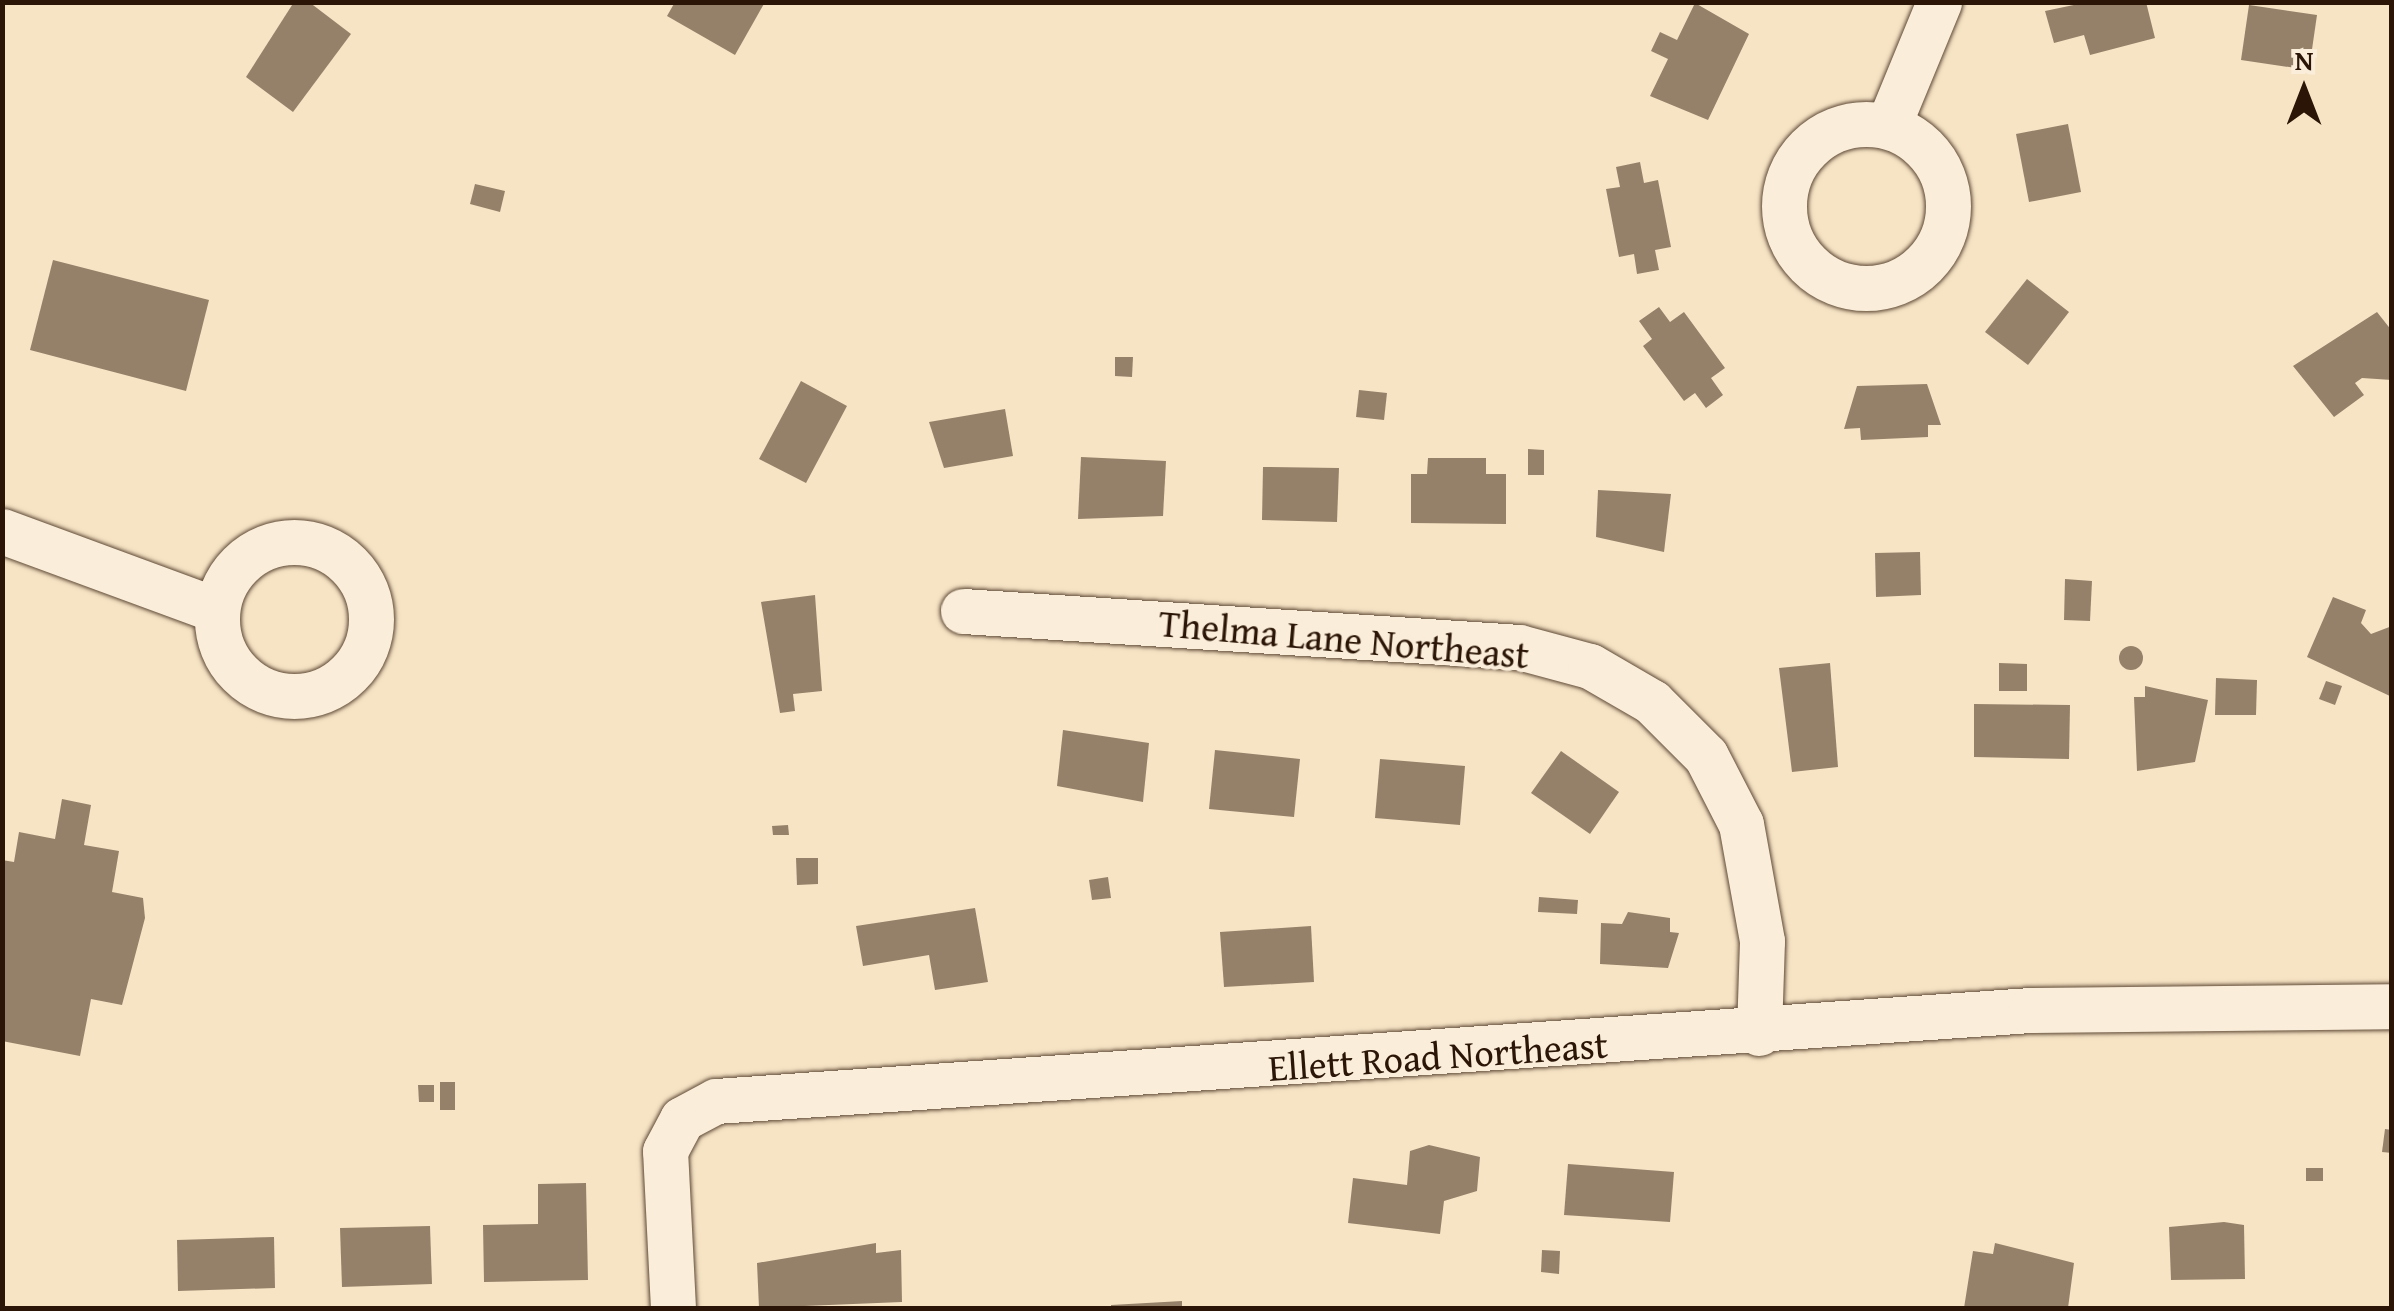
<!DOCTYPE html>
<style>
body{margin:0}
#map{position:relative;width:2394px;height:1311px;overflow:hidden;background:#f7e4c5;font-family:"Gentium Book Plus",serif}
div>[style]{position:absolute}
.building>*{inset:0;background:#958169}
.round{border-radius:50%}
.roads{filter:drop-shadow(0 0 2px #5e4936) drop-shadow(0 0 2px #5e4936)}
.minor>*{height:45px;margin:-22.5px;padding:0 22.5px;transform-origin:22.5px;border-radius:22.5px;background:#faedd9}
.minor>.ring{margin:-22.5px;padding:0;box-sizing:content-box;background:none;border:45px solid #faedd9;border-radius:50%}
span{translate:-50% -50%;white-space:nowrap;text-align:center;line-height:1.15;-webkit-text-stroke:8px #faedd9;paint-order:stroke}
.street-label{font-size:38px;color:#2b1506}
.frame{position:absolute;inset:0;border:5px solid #2b1506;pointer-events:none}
.north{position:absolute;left:2254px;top:40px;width:100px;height:100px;-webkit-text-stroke:8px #faedd9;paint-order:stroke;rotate:0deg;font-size:28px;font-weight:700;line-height:40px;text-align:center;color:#2b1506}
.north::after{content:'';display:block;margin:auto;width:35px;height:45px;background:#2b1506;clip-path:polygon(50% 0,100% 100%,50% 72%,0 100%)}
</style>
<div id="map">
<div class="building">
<i style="clip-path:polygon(294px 2px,309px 2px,351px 34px,293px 112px,246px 77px)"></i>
<i style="clip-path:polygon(675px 2px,765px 2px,735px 55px,667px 16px)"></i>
<i style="clip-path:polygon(2088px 2px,2146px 2px,2155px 38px,2090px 55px,2084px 35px,2054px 43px,2045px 11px)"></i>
<i style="clip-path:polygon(1695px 3px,1749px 34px,1708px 120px,1650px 96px,1668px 59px,1651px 51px,1660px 32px,1677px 40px)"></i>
<i style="clip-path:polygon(2249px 5px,2317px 15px,2309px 70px,2241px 60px)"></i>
<i style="clip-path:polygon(2068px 124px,2081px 192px,2029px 202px,2016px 134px)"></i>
<i style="clip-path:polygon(1640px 162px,1644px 183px,1658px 180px,1671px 247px,1655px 250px,1659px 270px,1637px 274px,1634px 254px,1619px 257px,1606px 189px,1620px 187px,1616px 167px)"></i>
<i style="clip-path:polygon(475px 184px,505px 191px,500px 212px,470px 204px)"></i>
<i style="clip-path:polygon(53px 260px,209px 300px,186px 391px,30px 350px)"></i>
<i style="clip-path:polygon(2027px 279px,2069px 312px,2028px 365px,1985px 332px)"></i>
<i style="clip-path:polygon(1659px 307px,1670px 322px,1684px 312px,1725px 368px,1711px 378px,1723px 395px,1706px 408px,1695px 393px,1684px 401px,1643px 346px,1652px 339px,1639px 321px)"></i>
<i style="clip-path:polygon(2377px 312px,2392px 331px,2392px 380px,2362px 378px,2355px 383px,2364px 395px,2334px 417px,2293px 366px)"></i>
<i style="clip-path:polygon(1115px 357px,1133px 357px,1132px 377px,1115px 376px)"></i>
<i style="clip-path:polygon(801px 381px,847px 406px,806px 483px,759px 459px)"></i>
<i style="clip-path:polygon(1927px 384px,1941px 425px,1928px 425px,1928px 437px,1861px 440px,1860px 428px,1844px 429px,1857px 386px)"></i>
<i style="clip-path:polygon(1359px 390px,1387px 393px,1384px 420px,1356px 417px)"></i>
<i style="clip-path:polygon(1005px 409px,1013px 456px,944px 468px,929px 422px)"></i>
<i style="clip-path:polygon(1528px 449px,1544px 450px,1544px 475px,1528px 475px)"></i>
<i style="clip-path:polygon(1081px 457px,1166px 461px,1163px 516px,1078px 519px)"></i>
<i style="clip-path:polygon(1428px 458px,1486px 458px,1486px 474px,1506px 474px,1506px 524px,1411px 523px,1411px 474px,1427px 474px)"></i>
<i style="clip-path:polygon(1263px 467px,1339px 468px,1337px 522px,1262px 520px)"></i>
<i style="clip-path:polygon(1598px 490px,1671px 494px,1664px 552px,1596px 537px)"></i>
<i style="clip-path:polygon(1920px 552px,1921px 595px,1876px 597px,1875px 553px)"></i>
<i style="clip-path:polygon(2065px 579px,2092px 581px,2090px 621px,2064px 620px)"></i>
<i style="clip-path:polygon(815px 595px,822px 691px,793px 694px,795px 711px,780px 713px,761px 602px)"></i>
<i style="clip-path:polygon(2333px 597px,2366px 610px,2361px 623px,2371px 634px,2392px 626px,2392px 697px,2307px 657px)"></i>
<i class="round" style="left:2119px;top:646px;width:24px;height:24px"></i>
<i style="clip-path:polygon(1830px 663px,1838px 767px,1792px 772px,1779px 668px)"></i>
<i style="clip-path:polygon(1999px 663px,2027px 664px,2027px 691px,1999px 691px)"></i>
<i style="clip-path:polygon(2216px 678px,2257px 680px,2256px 715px,2215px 715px)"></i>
<i style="clip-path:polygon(2326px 681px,2342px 686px,2335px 705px,2319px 699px)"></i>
<i style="clip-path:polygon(2145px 686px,2208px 700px,2195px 762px,2137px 771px,2134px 697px,2145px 697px)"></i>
<i style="clip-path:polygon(1974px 704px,2070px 705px,2069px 759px,1974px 757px)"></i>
<i style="clip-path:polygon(1063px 730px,1149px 743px,1143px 802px,1057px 786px)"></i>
<i style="clip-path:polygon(1215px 750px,1300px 759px,1294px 817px,1209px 809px)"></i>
<i style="clip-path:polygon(1561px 751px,1619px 792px,1590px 834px,1531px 793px)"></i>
<i style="clip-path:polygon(1380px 759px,1465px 766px,1460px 825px,1375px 818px)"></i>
<i style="clip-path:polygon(62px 799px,91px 805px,84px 845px,119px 851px,112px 892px,143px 898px,145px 918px,122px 1005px,91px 999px,80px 1056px,2px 1041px,2px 860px,14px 862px,19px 832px,55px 839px)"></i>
<i style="clip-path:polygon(788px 825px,789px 835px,773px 835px,772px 826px)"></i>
<i style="clip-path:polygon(796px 858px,818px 858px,818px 884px,797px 885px)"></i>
<i style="clip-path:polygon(1108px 877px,1111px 898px,1092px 900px,1089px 880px)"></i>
<i style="clip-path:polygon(1539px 897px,1578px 900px,1577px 914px,1538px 912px)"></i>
<i style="clip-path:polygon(975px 908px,988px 982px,935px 990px,929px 955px,863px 966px,856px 926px)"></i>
<i style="clip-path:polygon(1628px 912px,1670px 918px,1670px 932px,1679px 933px,1668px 968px,1600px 964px,1601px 923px,1622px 924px)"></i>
<i style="clip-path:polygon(1311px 926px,1314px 982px,1224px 987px,1220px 932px)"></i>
<i style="clip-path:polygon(440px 1082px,455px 1082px,455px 1110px,440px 1110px)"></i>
<i style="clip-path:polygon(418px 1085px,434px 1085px,434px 1102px,419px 1102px)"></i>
<i style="clip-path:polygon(2385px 1129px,2392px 1130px,2392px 1153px,2382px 1152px)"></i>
<i style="clip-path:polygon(1429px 1145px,1480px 1157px,1477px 1191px,1444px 1201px,1440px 1234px,1348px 1223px,1353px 1178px,1407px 1185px,1410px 1151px)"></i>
<i style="clip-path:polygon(1568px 1164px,1674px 1172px,1670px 1222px,1564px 1215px)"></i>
<i style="clip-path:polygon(2306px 1168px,2323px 1168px,2323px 1181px,2306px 1181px)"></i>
<i style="clip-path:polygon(586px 1183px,588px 1280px,484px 1282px,483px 1225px,538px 1224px,538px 1184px)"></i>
<i style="clip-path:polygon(2224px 1222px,2244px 1225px,2245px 1279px,2171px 1280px,2169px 1227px)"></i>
<i style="clip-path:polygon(430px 1226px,432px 1284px,342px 1287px,340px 1228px)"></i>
<i style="clip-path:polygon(274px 1237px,275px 1288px,178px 1291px,177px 1240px)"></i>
<i style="clip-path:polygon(876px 1243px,876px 1253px,901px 1250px,902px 1302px,759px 1308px,757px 1263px)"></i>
<i style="clip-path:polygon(1995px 1243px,2074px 1263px,2068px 1308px,1964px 1308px,1973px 1251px,1993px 1254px)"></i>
<i style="clip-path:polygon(1542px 1250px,1560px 1251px,1559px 1274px,1541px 1272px)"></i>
<i style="clip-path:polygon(1182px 1301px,1182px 1308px,1111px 1308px,1111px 1305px)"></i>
</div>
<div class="roads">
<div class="minor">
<i class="ring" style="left:1784px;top:124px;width:119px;height:119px"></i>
<i style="left:1888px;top:126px;width:134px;rotate:-67.6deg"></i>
<i style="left:2px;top:531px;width:226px;rotate:20.2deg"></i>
<i class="ring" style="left:217px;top:542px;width:109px;height:109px"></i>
<i style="left:963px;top:611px;width:557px;rotate:3.7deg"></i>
<i style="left:1519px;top:647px;width:73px;rotate:15deg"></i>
<i style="left:1590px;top:666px;width:72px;rotate:30.1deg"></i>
<i style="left:1652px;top:702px;width:76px;rotate:45deg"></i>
<i style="left:1706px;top:756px;width:76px;rotate:62.8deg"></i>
<i style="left:1741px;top:824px;width:119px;rotate:79.8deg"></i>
<i style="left:1762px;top:941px;width:92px;rotate:91.9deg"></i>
<i style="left:673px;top:1308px;width:157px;rotate:-92.9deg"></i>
<i style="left:665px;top:1151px;width:36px;rotate:-62deg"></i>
<i style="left:682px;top:1119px;width:38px;rotate:-28deg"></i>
<i style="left:716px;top:1101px;width:1318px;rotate:-3.96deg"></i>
<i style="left:2031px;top:1010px;width:361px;rotate:-0.6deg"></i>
</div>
</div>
<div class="street-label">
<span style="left:1344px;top:639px;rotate:5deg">Thelma Lane Northeast</span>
<span style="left:1438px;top:1056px;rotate:-4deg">Ellett Road Northeast</span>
</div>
<div class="frame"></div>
<div class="north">N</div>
</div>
